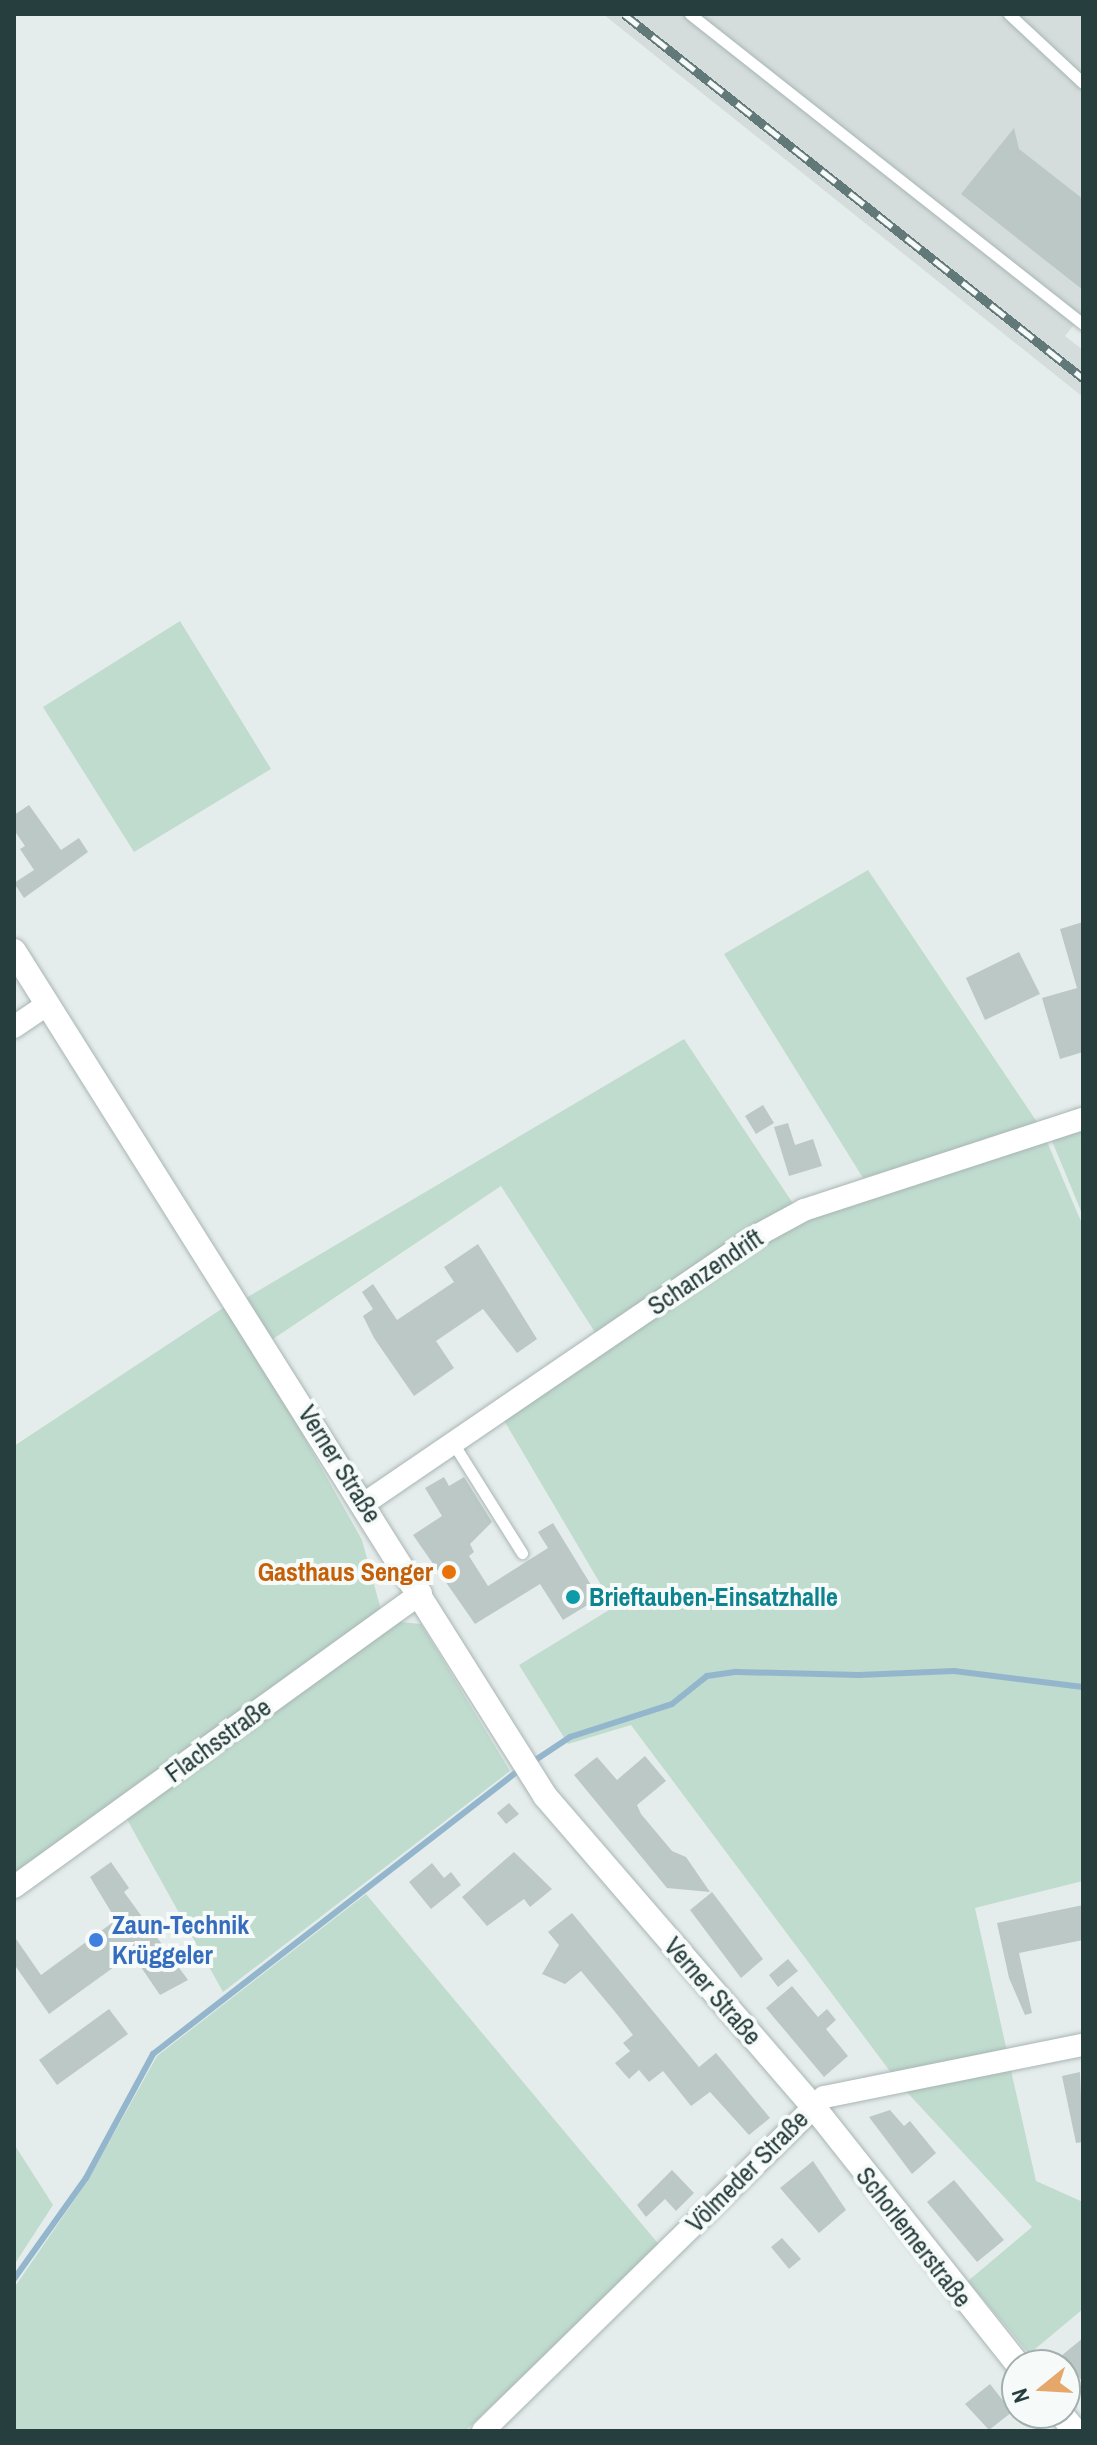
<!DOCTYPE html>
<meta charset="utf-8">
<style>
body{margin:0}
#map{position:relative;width:1097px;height:2445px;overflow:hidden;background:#e5edec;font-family:"Archivo Narrow",sans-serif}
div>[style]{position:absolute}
.built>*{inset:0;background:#d4dddb}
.green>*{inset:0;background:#c0dccf}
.stream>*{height:6px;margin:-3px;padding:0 3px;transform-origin:3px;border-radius:3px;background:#93b6cd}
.building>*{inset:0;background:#bbc8c5}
.roads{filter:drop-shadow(0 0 2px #a8b5b4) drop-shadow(0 0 2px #a8b5b4)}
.service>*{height:11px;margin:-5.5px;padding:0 5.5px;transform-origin:5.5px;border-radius:5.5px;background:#fff}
.minor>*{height:22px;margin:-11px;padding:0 11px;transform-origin:11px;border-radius:11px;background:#fff}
.tertiary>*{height:24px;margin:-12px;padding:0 12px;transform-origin:12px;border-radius:12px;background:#fff}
.rail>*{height:9px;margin-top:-4.5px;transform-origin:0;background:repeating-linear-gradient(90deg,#f6faf9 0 18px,#617978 0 36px);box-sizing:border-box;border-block:2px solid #617978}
.dots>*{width:22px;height:22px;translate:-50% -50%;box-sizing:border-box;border:4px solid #f6faf9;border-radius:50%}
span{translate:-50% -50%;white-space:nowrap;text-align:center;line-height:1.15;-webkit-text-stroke:8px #f6faf9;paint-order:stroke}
.street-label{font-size:26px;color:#263e3d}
.food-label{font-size:26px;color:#c56008;font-weight:700}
.right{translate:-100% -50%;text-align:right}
.culture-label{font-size:26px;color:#0d838f;font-weight:700}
.left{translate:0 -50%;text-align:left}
.shop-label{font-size:26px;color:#366cbe;font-weight:700}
.frame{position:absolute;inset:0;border:16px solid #263e3d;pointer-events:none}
.north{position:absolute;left:1001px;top:2349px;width:80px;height:80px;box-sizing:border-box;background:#f6faf9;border:2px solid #a3afae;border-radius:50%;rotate:252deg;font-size:22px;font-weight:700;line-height:32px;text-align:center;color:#263e3d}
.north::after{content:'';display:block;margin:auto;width:28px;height:36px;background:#e6a76a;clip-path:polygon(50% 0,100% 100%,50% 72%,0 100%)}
</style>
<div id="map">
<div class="built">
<i style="clip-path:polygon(603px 14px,1083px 14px,1083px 313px,1065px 336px,1083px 350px,1083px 397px)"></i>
</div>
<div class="green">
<i style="clip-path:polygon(180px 621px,271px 769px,134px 852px,43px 707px)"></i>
<i style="clip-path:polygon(868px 870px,1039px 1125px,863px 1178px,724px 954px)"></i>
<i style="clip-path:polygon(684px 1039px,794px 1205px,598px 1337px,501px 1186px,273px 1339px,246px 1298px)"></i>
<i style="clip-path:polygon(1083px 1125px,1083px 1216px,1050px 1136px)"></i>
<i style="clip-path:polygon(1045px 1137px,1083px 1226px,1083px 1881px,975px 1908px,1008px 2056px,895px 2078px,631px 1725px,568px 1744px,519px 1665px,614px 1607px,502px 1417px,809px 1212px)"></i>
<i style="clip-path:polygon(229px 1304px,362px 1540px,381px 1610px,14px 1877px,14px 1446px)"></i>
<i style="clip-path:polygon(391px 1621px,421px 1624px,510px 1771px,223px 1992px,124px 1814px)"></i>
<i style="clip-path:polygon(366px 1894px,661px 2247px,465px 2431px,14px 2431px,14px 2288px,88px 2180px,157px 2056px)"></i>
<i style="clip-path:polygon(1010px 2066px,1036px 2181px,1083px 2202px,1083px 2309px,1029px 2354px,968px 2281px,1032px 2227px,903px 2088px)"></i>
<i style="clip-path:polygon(14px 2144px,53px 2205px,14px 2265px)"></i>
</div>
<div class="stream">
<i style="left:531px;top:1763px;width:47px;rotate:-33.7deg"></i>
<i style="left:570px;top:1737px;width:107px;rotate:-17.9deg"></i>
<i style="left:672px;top:1704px;width:45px;rotate:-38.7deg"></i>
<i style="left:707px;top:1676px;width:30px;rotate:-8deg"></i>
<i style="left:737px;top:1672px;width:122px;rotate:1.4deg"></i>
<i style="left:859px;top:1675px;width:95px;rotate:-2.4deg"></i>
<i style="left:954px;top:1671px;width:130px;rotate:7.1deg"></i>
<i style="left:14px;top:2279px;width:124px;rotate:-54.5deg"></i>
<i style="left:86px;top:2178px;width:141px;rotate:-61.6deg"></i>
<i style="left:153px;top:2054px;width:465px;rotate:-37.8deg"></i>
</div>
<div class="building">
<i style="clip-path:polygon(1014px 128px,1019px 149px,1083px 199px,1083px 290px,961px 194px)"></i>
<i style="clip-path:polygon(29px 805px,61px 850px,79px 838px,88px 852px,24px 898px,14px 883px,34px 870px,20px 849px,25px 846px,14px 830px,14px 815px)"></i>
<i style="clip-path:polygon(1083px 922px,1083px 1052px,1060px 1059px,1042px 998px,1077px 988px,1060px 929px)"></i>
<i style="clip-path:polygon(1019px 952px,1040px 994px,985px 1020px,966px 978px)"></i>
<i style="clip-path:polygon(763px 1105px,774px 1123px,756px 1134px,745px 1116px)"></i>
<i style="clip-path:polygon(788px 1123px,795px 1145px,813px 1139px,822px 1166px,789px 1176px,774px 1127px)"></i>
<i style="clip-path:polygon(478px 1244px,537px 1339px,517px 1353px,483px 1309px,436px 1341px,454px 1368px,414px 1396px,374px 1338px,363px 1316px,373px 1309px,362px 1292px,373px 1284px,397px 1320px,454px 1282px,444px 1267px)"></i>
<i style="clip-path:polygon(444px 1477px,449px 1486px,464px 1477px,492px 1522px,470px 1544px,474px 1552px,469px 1556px,488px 1586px,548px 1548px,538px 1532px,553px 1523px,599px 1598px,563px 1620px,540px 1584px,475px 1624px,413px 1535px,442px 1516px,425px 1488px)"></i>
<i style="clip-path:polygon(645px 1756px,666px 1781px,637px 1805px,641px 1814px,672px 1851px,686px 1857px,710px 1892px,667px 1888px,574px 1775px,597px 1757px,617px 1780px)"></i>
<i style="clip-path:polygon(509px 1803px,519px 1814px,506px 1824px,497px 1813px)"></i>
<i style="clip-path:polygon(514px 1852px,552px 1889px,530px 1907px,524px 1899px,487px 1926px,462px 1897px)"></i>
<i style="clip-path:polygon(111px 1862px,129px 1888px,124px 1892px,188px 1980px,160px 1995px,132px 1954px,49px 2014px,14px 1964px,14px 1936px,41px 1975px,116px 1920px,90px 1877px)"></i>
<i style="clip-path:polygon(432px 1863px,444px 1878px,451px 1872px,461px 1885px,431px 1909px,409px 1882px)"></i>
<i style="clip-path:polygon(712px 1892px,763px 1959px,741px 1978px,690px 1910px)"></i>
<i style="clip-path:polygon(1083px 1905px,1083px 1940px,1019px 1953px,1032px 2013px,1025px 2015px,1009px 1978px,997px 1923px)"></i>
<i style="clip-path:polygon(572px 1913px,699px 2067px,716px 2053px,770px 2118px,749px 2135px,710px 2092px,691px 2106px,663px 2071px,649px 2082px,639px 2070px,629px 2079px,615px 2063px,630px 2051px,623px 2043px,633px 2035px,616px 2013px,581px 1971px,565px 1984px,542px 1974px,559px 1945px,548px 1932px)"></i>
<i style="clip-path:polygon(788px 1959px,798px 1971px,778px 1987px,769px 1975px)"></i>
<i style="clip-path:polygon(792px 1986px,818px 2017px,827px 2009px,836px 2020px,826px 2029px,848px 2056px,824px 2077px,766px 2008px)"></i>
<i style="clip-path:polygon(109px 2009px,128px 2034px,57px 2085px,39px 2060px)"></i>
<i style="clip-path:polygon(1080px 2072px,1083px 2142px,1076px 2143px,1062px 2076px)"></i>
<i style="clip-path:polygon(890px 2110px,904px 2126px,910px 2121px,936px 2153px,912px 2174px,869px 2117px)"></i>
<i style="clip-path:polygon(813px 2161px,846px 2210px,819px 2233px,780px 2188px)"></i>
<i style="clip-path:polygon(672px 2170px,694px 2193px,676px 2211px,665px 2199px,646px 2217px,637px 2205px)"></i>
<i style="clip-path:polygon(954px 2180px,1004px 2240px,977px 2262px,927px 2202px)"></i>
<i style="clip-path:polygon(782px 2238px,801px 2259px,789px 2269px,771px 2247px)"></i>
<i style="clip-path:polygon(1083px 2338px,1083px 2382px,1061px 2356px)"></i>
<i style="clip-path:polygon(990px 2384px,1012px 2412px,989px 2430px,965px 2404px)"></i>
</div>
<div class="roads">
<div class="service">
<i style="left:690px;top:14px;width:501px;rotate:38.27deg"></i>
<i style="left:1009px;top:14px;width:101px;rotate:43deg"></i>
<i style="left:453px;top:1443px;width:130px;rotate:57.9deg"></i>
</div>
<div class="minor">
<i style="left:14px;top:1027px;width:40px;rotate:-34deg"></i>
<i style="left:365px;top:1503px;width:476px;rotate:-34.3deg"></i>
<i style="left:758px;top:1235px;width:52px;rotate:-28.5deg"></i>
<i style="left:804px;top:1210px;width:293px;rotate:-18.1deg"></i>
<i style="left:14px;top:1887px;width:502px;rotate:-35.84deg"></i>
<i style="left:483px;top:2431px;width:477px;rotate:-44.4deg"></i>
<i style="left:824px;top:2097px;width:264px;rotate:-11.4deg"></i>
</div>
<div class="tertiary">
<i style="left:14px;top:951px;width:998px;rotate:57.85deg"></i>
<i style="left:545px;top:1796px;width:410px;rotate:49.2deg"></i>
<i style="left:813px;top:2106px;width:330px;rotate:51.6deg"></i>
<i style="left:1060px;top:2413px;width:23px;rotate:50deg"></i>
</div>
</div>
<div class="rail">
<i style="left:624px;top:14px;width:586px;rotate:38.42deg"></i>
</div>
<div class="dots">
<i style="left:449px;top:1572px;background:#e8710a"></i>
<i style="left:573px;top:1597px;background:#0f9aa8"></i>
<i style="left:96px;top:1940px;background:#3f7fe0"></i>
</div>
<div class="street-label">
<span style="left:705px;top:1272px;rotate:-34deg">Schanzendrift</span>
<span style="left:340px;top:1464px;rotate:58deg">Verner Straße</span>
<span style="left:218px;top:1740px;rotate:-36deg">Flachsstraße</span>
<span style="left:713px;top:1991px;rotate:49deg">Verner Straße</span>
<span style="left:747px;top:2171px;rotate:-45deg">Völmeder Straße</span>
<span style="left:914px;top:2237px;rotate:52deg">Schorlemerstraße</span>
</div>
<div class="food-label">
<span class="right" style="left:433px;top:1572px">Gasthaus Senger</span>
</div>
<div class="culture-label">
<span class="left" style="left:589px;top:1597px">Brieftauben-Einsatzhalle</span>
</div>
<div class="shop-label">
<span class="left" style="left:112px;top:1940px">Zaun-Technik<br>Krüggeler</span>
</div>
<div class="frame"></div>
<div class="north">N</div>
</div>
